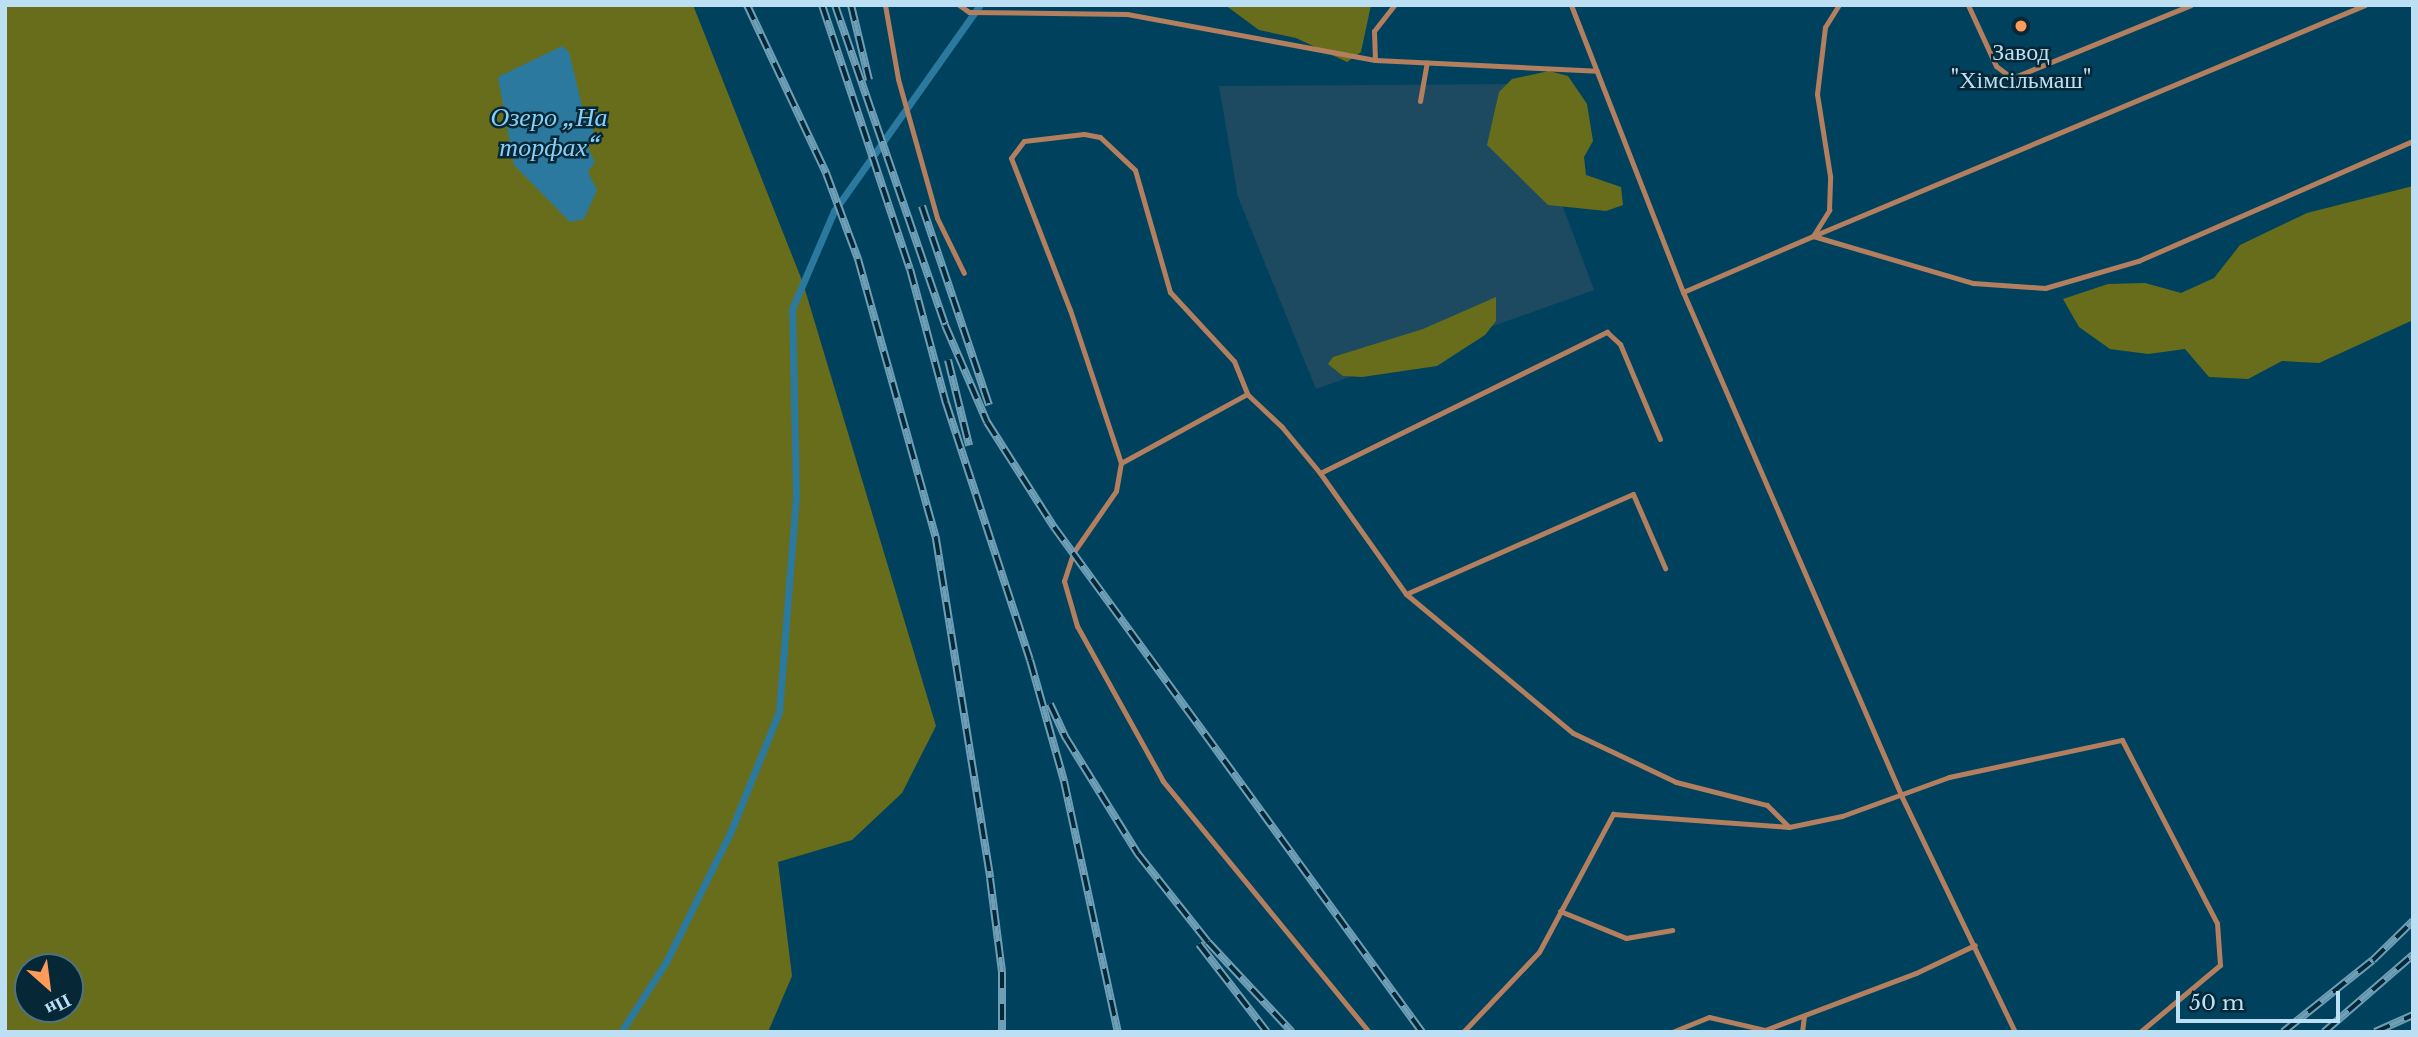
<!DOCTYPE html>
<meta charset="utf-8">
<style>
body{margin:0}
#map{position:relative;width:2418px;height:1037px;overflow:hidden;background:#00425d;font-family:"Libre Baskerville",serif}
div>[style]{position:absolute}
.built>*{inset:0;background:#1d4a60}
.green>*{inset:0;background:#686d1b}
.water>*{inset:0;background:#2b799e}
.stream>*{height:7px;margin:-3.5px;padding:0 3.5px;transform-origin:3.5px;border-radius:3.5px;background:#2b799e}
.lane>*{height:5px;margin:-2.5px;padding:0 2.5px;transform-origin:2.5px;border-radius:2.5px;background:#b37f5e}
.rail>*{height:8px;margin-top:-4px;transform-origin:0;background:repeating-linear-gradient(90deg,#062736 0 16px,#6f9fb6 0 32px);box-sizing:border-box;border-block:2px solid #6f9fb6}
.dots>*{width:19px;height:19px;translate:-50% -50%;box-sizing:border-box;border:4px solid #062736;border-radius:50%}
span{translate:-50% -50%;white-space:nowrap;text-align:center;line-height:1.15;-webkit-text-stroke:5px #062736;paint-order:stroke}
.poi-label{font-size:24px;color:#bcdff3}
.water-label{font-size:26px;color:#88cff5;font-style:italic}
.frame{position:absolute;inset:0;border:7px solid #bcdff3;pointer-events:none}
.north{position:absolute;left:14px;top:953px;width:70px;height:70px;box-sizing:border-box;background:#062736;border:2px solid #4f7182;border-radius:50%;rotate:152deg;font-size:19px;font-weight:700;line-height:28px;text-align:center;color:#bcdff3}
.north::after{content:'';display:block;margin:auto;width:24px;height:32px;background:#fe9b58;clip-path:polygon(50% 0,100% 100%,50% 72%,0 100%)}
.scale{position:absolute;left:2176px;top:991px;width:164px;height:32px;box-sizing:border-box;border:4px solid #bcdff3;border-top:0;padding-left:9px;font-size:21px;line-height:24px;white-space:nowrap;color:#bcdff3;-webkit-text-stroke:5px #062736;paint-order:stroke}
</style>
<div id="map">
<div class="built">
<i style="clip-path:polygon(1517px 84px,1594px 290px,1316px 389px,1238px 197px,1219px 86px)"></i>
</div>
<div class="green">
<i style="clip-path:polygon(evenodd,5px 5px,693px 5px,803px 283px,936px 726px,902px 793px,852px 840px,778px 862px,792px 976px,768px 1032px,5px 1032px,5px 5px,28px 967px,70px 967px,70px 1009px,28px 1009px,28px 967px)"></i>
<i style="clip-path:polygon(1225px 5px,1371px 5px,1361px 52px,1347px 62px,1296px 38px,1259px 30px)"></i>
<i style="clip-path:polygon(1549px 71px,1568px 76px,1587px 104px,1593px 141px,1584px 157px,1586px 175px,1621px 187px,1623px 205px,1606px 211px,1548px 205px,1487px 145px,1499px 92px,1512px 79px)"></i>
<i style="clip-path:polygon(2413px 186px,2413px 320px,2319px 363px,2282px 361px,2248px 379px,2209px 377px,2185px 349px,2148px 354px,2110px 349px,2079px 327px,2063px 299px,2108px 284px,2145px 283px,2181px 293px,2214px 278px,2240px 245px,2307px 213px)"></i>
<i style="clip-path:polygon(1496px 297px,1496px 321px,1485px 335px,1437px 366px,1362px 377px,1343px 376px,1328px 364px,1333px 357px,1423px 329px)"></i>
</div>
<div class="water">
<i style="clip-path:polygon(562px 46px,569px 52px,582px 106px,595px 134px,588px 148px,595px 162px,588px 172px,597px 190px,584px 219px,570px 222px,514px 165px,498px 77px)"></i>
</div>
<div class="stream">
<i style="left:621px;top:1032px;width:83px;rotate:-57.3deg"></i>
<i style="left:666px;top:962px;width:144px;rotate:-63.6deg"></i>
<i style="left:730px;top:833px;width:131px;rotate:-68deg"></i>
<i style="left:779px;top:712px;width:218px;rotate:-85.5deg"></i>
<i style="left:796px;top:495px;width:186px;rotate:-91.2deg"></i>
<i style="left:792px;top:309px;width:107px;rotate:-66.8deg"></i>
<i style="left:834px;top:211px;width:252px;rotate:-54.7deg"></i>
</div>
<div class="lane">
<i style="left:885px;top:5px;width:75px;rotate:80deg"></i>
<i style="left:898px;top:79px;width:144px;rotate:74.3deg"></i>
<i style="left:937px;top:218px;width:61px;rotate:63.9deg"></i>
<i style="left:959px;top:5px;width:12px;rotate:35deg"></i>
<i style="left:969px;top:12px;width:158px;rotate:0.7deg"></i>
<i style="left:1127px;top:14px;width:252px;rotate:10.5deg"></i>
<i style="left:1375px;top:60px;width:222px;rotate:2.8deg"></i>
<i style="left:1571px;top:5px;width:308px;rotate:68.7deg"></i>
<i style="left:1968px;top:5px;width:67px;rotate:65.3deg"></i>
<i style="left:1996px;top:66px;width:20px;rotate:37deg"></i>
<i style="left:2012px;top:78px;width:193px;rotate:-22.2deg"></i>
<i style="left:1375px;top:60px;width:29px;rotate:-92deg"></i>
<i style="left:1374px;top:31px;width:33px;rotate:-52deg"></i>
<i style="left:1420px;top:101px;width:39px;rotate:-80deg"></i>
<i style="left:1813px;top:236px;width:598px;rotate:-22.71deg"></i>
<i style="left:1813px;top:236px;width:31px;rotate:-58deg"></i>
<i style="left:1829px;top:210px;width:34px;rotate:-88deg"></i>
<i style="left:1830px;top:176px;width:83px;rotate:-99deg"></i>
<i style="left:1817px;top:94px;width:67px;rotate:-83.2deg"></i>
<i style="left:1825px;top:27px;width:26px;rotate:-58deg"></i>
<i style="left:1121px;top:463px;width:161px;rotate:-108.4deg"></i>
<i style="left:1070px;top:310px;width:163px;rotate:-111.2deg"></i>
<i style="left:1011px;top:158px;width:21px;rotate:-53deg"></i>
<i style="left:1024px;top:141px;width:60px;rotate:-6.7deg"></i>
<i style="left:1084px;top:134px;width:16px;rotate:11deg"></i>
<i style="left:1100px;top:137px;width:48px;rotate:43.3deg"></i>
<i style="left:1135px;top:170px;width:127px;rotate:74deg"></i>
<i style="left:1170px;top:292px;width:94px;rotate:47.2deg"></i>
<i style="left:1234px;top:361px;width:35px;rotate:68deg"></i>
<i style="left:1320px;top:473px;width:320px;rotate:-26.2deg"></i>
<i style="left:1607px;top:332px;width:18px;rotate:43deg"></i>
<i style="left:1620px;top:344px;width:103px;rotate:67.2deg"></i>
<i style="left:1406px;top:594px;width:248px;rotate:-23.8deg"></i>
<i style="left:1633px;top:494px;width:81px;rotate:66.6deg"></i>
<i style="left:1560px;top:911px;width:71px;rotate:22.2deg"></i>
<i style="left:1626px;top:938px;width:47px;rotate:-9.9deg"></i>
<i style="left:1369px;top:1032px;width:325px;rotate:-129.4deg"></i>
<i style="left:1163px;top:781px;width:177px;rotate:-119deg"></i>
<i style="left:1077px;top:626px;width:47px;rotate:-106.1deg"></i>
<i style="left:1064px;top:581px;width:29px;rotate:-72deg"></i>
<i style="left:1073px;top:553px;width:75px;rotate:-55.3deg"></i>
<i style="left:1116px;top:491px;width:28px;rotate:-80deg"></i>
<i style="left:1121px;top:463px;width:144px;rotate:-28.7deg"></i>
<i style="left:1247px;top:394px;width:48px;rotate:43.3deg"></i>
<i style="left:1282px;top:427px;width:60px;rotate:50.4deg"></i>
<i style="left:1320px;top:473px;width:148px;rotate:54.6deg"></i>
<i style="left:1406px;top:594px;width:217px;rotate:39.8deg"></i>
<i style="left:1573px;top:733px;width:114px;rotate:25.4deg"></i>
<i style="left:1676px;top:782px;width:94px;rotate:14.2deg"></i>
<i style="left:1767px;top:805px;width:31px;rotate:45deg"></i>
<i style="left:1463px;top:1032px;width:110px;rotate:-46.5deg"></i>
<i style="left:1539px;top:952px;width:157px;rotate:-61.8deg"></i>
<i style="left:1613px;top:814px;width:176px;rotate:4.2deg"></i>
<i style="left:1789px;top:827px;width:54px;rotate:-11.7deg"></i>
<i style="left:1842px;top:816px;width:114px;rotate:-20deg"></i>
<i style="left:1949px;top:777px;width:177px;rotate:-12.1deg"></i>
<i style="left:2122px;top:740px;width:206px;rotate:62.6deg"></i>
<i style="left:2217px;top:923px;width:42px;rotate:85.9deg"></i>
<i style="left:2220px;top:965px;width:104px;rotate:140.1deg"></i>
<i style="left:1672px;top:1032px;width:40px;rotate:-22deg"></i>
<i style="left:1709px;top:1017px;width:57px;rotate:13.1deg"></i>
<i style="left:1765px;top:1030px;width:161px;rotate:-20.7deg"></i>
<i style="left:1916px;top:973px;width:65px;rotate:-25.4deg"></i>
<i style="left:1802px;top:1032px;width:16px;rotate:-83deg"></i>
<i style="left:2015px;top:1032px;width:261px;rotate:-115.7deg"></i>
<i style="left:1902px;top:797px;width:550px;rotate:-113.44deg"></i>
<i style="left:1683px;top:292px;width:142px;rotate:-23.3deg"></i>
<i style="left:1813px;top:236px;width:167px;rotate:16.4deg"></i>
<i style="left:1973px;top:283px;width:72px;rotate:4deg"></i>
<i style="left:2045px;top:288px;width:97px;rotate:-16.2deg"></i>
<i style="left:2138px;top:261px;width:300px;rotate:-23.6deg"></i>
</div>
<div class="rail">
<i style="left:747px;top:5px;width:186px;rotate:64.8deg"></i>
<i style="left:826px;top:173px;width:92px;rotate:69.6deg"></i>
<i style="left:858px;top:259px;width:291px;rotate:74.4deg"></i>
<i style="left:936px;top:539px;width:343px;rotate:80.9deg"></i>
<i style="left:990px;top:878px;width:95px;rotate:82.7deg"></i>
<i style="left:1002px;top:972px;width:60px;rotate:90deg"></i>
<i style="left:822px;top:5px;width:278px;rotate:71.6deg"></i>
<i style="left:910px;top:269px;width:139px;rotate:75deg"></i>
<i style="left:946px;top:403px;width:270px;rotate:71.9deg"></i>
<i style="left:1030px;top:660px;width:126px;rotate:74.3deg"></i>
<i style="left:1064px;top:781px;width:257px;rotate:77.9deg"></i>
<i style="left:835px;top:5px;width:338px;rotate:71deg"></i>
<i style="left:945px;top:325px;width:106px;rotate:66.6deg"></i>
<i style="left:987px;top:422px;width:125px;rotate:57.5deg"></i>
<i style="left:1054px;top:527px;width:625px;rotate:53.92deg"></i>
<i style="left:851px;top:5px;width:77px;rotate:76.5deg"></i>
<i style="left:922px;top:206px;width:210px;rotate:71.4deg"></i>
<i style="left:948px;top:360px;width:88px;rotate:76.1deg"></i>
<i style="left:1050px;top:704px;width:38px;rotate:65deg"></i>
<i style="left:1066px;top:738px;width:137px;rotate:58.2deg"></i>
<i style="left:1138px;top:854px;width:112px;rotate:51.5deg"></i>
<i style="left:1208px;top:942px;width:123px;rotate:47deg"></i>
<i style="left:1199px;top:944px;width:111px;rotate:52.3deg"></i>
<i style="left:2283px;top:1032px;width:115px;rotate:-38.7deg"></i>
<i style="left:2373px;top:960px;width:56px;rotate:-44.3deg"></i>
<i style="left:2324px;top:1032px;width:118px;rotate:-40.9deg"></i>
<i style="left:2375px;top:1032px;width:42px;rotate:-24.1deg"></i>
</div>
<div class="dots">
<i style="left:2021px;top:26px;background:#fe9b58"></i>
</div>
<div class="poi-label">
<span style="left:2021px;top:66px">Завод<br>"Хімсільмаш"</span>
</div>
<div class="water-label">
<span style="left:549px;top:133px">Озеро „На<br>торфах“</span>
</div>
<div class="frame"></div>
<div class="north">Пн</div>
<div class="scale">50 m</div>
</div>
